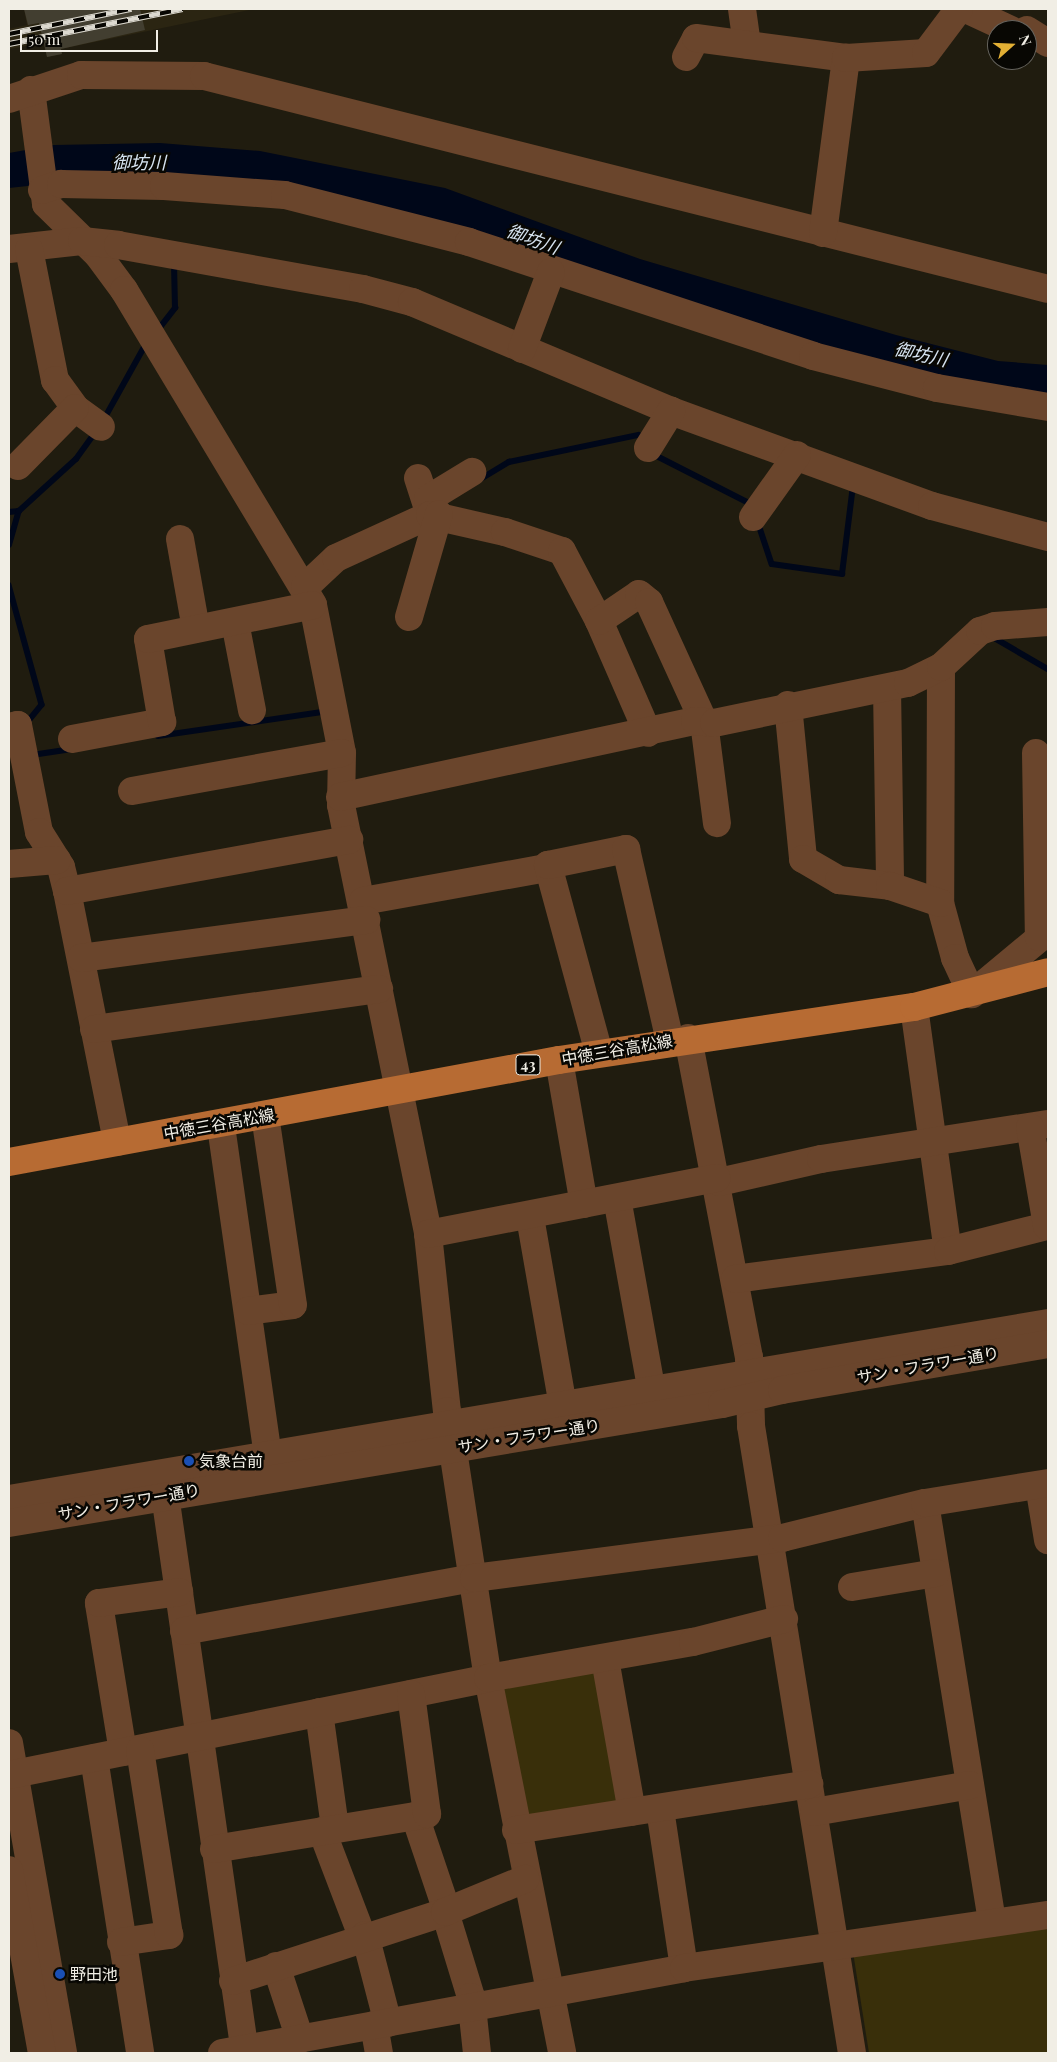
<!DOCTYPE html>
<meta charset="utf-8">
<style>
body{margin:0}
#map{position:relative;width:1057px;height:2062px;overflow:hidden;background:#201c0f;font-family:"Playfair Display","Noto Sans JP",serif}
div>[style]{position:absolute}
.built>*{inset:0;background:#2b2512}
.green>*{inset:0;background:#392f0a}
.water>*{inset:0;background:#000719}
.stream>*{height:5.5px;margin:-2.75px;padding:0 2.75px;transform-origin:2.75px;border-radius:2.75px;background:#000719}
.building>*{inset:0;background:#423e30}
.minor>*{height:28px;margin:-14px;padding:0 14px;transform-origin:14px;border-radius:14px;background:#6a452c}
.major>*{height:28px;margin:-14px;padding:0 14px;transform-origin:14px;border-radius:14px;background:#b76b33}
.rail>*{height:5.5px;margin-top:-2.75px;transform-origin:0;background:repeating-linear-gradient(90deg,#080703 0 11px,#dcd9d0 0 22px);box-sizing:border-box;border-block:1px solid #dcd9d0}
.dots>*{width:14px;height:14px;translate:-50% -50%;box-sizing:border-box;border:2px solid #080703;border-radius:50%}
span{translate:-50% -50%;white-space:nowrap;text-align:center;line-height:1.15;-webkit-text-stroke:5px #080703;paint-order:stroke}
.shield-label span{padding:1px 4px;background:#080703;border:1px solid;border-radius:4px;-webkit-text-stroke-width:0}
.shield-label{font-size:15px;color:#f1eee5;font-weight:700}
.street-label{font-size:16px;color:#f1eee5}
.poi-label{font-size:16px;color:#f1eee5}
.left{translate:0 -50%;text-align:left}
.water-label{font-size:18px;color:#d7e4f1;font-style:italic}
.frame{position:absolute;inset:0;border:10px solid #f1eee5;pointer-events:none}
.north{position:absolute;left:987px;top:20px;width:50px;height:50px;box-sizing:border-box;background:#080703;border:1px solid #65635d;border-radius:50%;rotate:70deg;font-size:14px;font-weight:700;line-height:20px;text-align:center;color:#f1eee5}
.north::after{content:'';display:block;margin:auto;width:18px;height:22px;background:#e2af34;clip-path:polygon(50% 0,100% 100%,50% 72%,0 100%)}
.scale{position:absolute;left:20px;top:30px;width:138px;height:22px;box-sizing:border-box;border:2px solid #f1eee5;border-top:0;padding-left:6px;font-size:15px;line-height:18px;white-space:nowrap;color:#f1eee5;-webkit-text-stroke:4px #080703;paint-order:stroke}
</style>
<div id="map">
<div class="built">
<i style="clip-path:polygon(24px 9px,254px 9px,61px 49px,62px 54px,47px 57px,44px 43px,9px 49px,9px 29px,27px 25px)"></i>
</div>
<div class="green">
<i style="clip-path:polygon(597px 1667px,617px 1802px,524px 1817px,500px 1684px)"></i>
<i style="clip-path:polygon(1048px 1923px,1048px 2053px,869px 2053px,853px 1952px)"></i>
</div>
<div class="water">
<i style="clip-path:polygon(160px 143px,260px 151px,445px 188px,640px 259px,896px 335px,998px 361px,1048px 365px,1048px 402px,895px 374px,428px 223px,74px 181px,9px 188px,9px 153px,54px 145px)"></i>
</div>
<div class="stream">
<i style="left:158px;top:330px;width:28px;rotate:-52deg"></i>
<i style="left:175px;top:308px;width:44px;rotate:-91.3deg"></i>
<i style="left:103px;top:421px;width:90px;rotate:-60.9deg"></i>
<i style="left:653px;top:454px;width:108px;rotate:27deg"></i>
<i style="left:479px;top:480px;width:35px;rotate:-31deg"></i>
<i style="left:509px;top:462px;width:132px;rotate:-11.8deg"></i>
<i style="left:9px;top:512px;width:10px;rotate:-6deg"></i>
<i style="left:758px;top:522px;width:44px;rotate:71.6deg"></i>
<i style="left:772px;top:564px;width:71px;rotate:8.1deg"></i>
<i style="left:842px;top:574px;width:89px;rotate:-82.9deg"></i>
<i style="left:9px;top:545px;width:35px;rotate:-74deg"></i>
<i style="left:19px;top:511px;width:77px;rotate:-42.4deg"></i>
<i style="left:76px;top:459px;width:32px;rotate:-54deg"></i>
<i style="left:9px;top:585px;width:124px;rotate:74.6deg"></i>
<i style="left:42px;top:705px;width:27px;rotate:129deg"></i>
<i style="left:991px;top:636px;width:66px;rotate:30.1deg"></i>
<i style="left:158px;top:736px;width:167px;rotate:-8.3deg"></i>
<i style="left:32px;top:755px;width:40px;rotate:-8.5deg"></i>
</div>
<div class="building">
<i style="clip-path:polygon(24px 9px,140px 9px,145px 30px,61px 49px,62px 54px,47px 57px,39px 23px,28px 25px)"></i>
</div>
<div class="minor">
<i style="left:742px;top:9px;width:36px;rotate:82deg"></i>
<i style="left:966px;top:9px;width:50px;rotate:25deg"></i>
<i style="left:1027px;top:30px;width:25px;rotate:32deg"></i>
<i style="left:686px;top:57px;width:21px;rotate:-62deg"></i>
<i style="left:696px;top:38px;width:151px;rotate:7.6deg"></i>
<i style="left:31px;top:90px;width:115px;rotate:82.5deg"></i>
<i style="left:46px;top:204px;width:73px;rotate:44.4deg"></i>
<i style="left:98px;top:255px;width:44px;rotate:53.4deg"></i>
<i style="left:124px;top:290px;width:367px;rotate:59deg"></i>
<i style="left:313px;top:605px;width:151px;rotate:78.9deg"></i>
<i style="left:342px;top:753px;width:52px;rotate:91.1deg"></i>
<i style="left:341px;top:805px;width:438px;rotate:78.5deg"></i>
<i style="left:428px;top:1234px;width:178px;rotate:83.9deg"></i>
<i style="left:447px;top:1411px;width:270px;rotate:81.3deg"></i>
<i style="left:488px;top:1678px;width:382px;rotate:78.8deg"></i>
<i style="left:9px;top:99px;width:76px;rotate:-18.4deg"></i>
<i style="left:81px;top:75px;width:123px;rotate:0.5deg"></i>
<i style="left:204px;top:76px;width:870px;rotate:14.16deg"></i>
<i style="left:42px;top:190px;width:20px;rotate:-18deg"></i>
<i style="left:61px;top:184px;width:103px;rotate:1.1deg"></i>
<i style="left:164px;top:186px;width:121px;rotate:4.3deg"></i>
<i style="left:285px;top:195px;width:190px;rotate:14.3deg"></i>
<i style="left:469px;top:242px;width:362px;rotate:18.3deg"></i>
<i style="left:813px;top:356px;width:128px;rotate:14.5deg"></i>
<i style="left:937px;top:388px;width:113px;rotate:9.7deg"></i>
<i style="left:823px;top:233px;width:177px;rotate:-82.5deg"></i>
<i style="left:846px;top:58px;width:80px;rotate:-3.6deg"></i>
<i style="left:926px;top:53px;width:55px;rotate:-53.1deg"></i>
<i style="left:9px;top:249px;width:73px;rotate:-6.3deg"></i>
<i style="left:82px;top:241px;width:36px;rotate:6deg"></i>
<i style="left:118px;top:245px;width:249px;rotate:10.2deg"></i>
<i style="left:363px;top:289px;width:51px;rotate:14.9deg"></i>
<i style="left:412px;top:302px;width:281px;rotate:22.8deg"></i>
<i style="left:671px;top:411px;width:278px;rotate:20deg"></i>
<i style="left:932px;top:506px;width:120px;rotate:15deg"></i>
<i style="left:29px;top:249px;width:134px;rotate:78.8deg"></i>
<i style="left:55px;top:380px;width:34px;rotate:54deg"></i>
<i style="left:75px;top:408px;width:32px;rotate:36deg"></i>
<i style="left:522px;top:349px;width:82px;rotate:-69.4deg"></i>
<i style="left:648px;top:448px;width:44px;rotate:-58.1deg"></i>
<i style="left:18px;top:466px;width:81px;rotate:-45.5deg"></i>
<i style="left:418px;top:478px;width:39px;rotate:72deg"></i>
<i style="left:428px;top:499px;width:52px;rotate:-31.5deg"></i>
<i style="left:753px;top:517px;width:76px;rotate:-54.6deg"></i>
<i style="left:180px;top:539px;width:91px;rotate:79.9deg"></i>
<i style="left:305px;top:587px;width:42px;rotate:-43.1deg"></i>
<i style="left:336px;top:558px;width:103px;rotate:-24.6deg"></i>
<i style="left:430px;top:515px;width:77px;rotate:12.8deg"></i>
<i style="left:505px;top:532px;width:60px;rotate:18.4deg"></i>
<i style="left:562px;top:551px;width:79px;rotate:62.1deg"></i>
<i style="left:599px;top:621px;width:122px;rotate:66.4deg"></i>
<i style="left:409px;top:617px;width:107px;rotate:-73.8deg"></i>
<i style="left:599px;top:621px;width:48px;rotate:-34deg"></i>
<i style="left:639px;top:594px;width:13px;rotate:39deg"></i>
<i style="left:649px;top:602px;width:132px;rotate:65.4deg"></i>
<i style="left:704px;top:722px;width:102px;rotate:82.7deg"></i>
<i style="left:235px;top:622px;width:90px;rotate:79.1deg"></i>
<i style="left:941px;top:667px;width:236px;rotate:90.2deg"></i>
<i style="left:940px;top:903px;width:57px;rotate:74.7deg"></i>
<i style="left:955px;top:958px;width:40px;rotate:65deg"></i>
<i style="left:972px;top:994px;width:99px;rotate:-39.7deg"></i>
<i style="left:887px;top:688px;width:198px;rotate:89.1deg"></i>
<i style="left:788px;top:705px;width:155px;rotate:84.4deg"></i>
<i style="left:803px;top:859px;width:42px;rotate:30.3deg"></i>
<i style="left:839px;top:880px;width:51px;rotate:6.7deg"></i>
<i style="left:890px;top:886px;width:53px;rotate:18.8deg"></i>
<i style="left:9px;top:727px;width:9px;rotate:-13deg"></i>
<i style="left:18px;top:725px;width:109px;rotate:78.9deg"></i>
<i style="left:39px;top:832px;width:41px;rotate:57.8deg"></i>
<i style="left:61px;top:867px;width:25px;rotate:76deg"></i>
<i style="left:67px;top:891px;width:256px;rotate:78.7deg"></i>
<i style="left:72px;top:739px;width:92px;rotate:-10.7deg"></i>
<i style="left:162px;top:722px;width:84px;rotate:-99.6deg"></i>
<i style="left:148px;top:639px;width:168px;rotate:-11.6deg"></i>
<i style="left:1036px;top:753px;width:184px;rotate:89.1deg"></i>
<i style="left:132px;top:791px;width:213px;rotate:-10.3deg"></i>
<i style="left:340px;top:797px;width:363px;rotate:-12.1deg"></i>
<i style="left:695px;top:721px;width:19px;rotate:6deg"></i>
<i style="left:714px;top:723px;width:198px;rotate:-11.7deg"></i>
<i style="left:908px;top:683px;width:37px;rotate:-26deg"></i>
<i style="left:941px;top:667px;width:53px;rotate:-42.7deg"></i>
<i style="left:980px;top:631px;width:16px;rotate:-18deg"></i>
<i style="left:995px;top:626px;width:53px;rotate:-4.3deg"></i>
<i style="left:9px;top:864px;width:48px;rotate:-4.8deg"></i>
<i style="left:67px;top:891px;width:287px;rotate:-10.3deg"></i>
<i style="left:363px;top:901px;width:187px;rotate:-10.2deg"></i>
<i style="left:81px;top:958px;width:288px;rotate:-7.6deg"></i>
<i style="left:914px;top:1007px;width:246px;rotate:82.1deg"></i>
<i style="left:94px;top:1029px;width:288px;rotate:-8deg"></i>
<i style="left:688px;top:1038px;width:325px;rotate:79.2deg"></i>
<i style="left:749px;top:1357px;width:69px;rotate:88.3deg"></i>
<i style="left:751px;top:1426px;width:635px;rotate:80.85deg"></i>
<i style="left:599px;top:1053px;width:195px;rotate:-105.2deg"></i>
<i style="left:548px;top:865px;width:80px;rotate:-11.6deg"></i>
<i style="left:626px;top:849px;width:197px;rotate:77.1deg"></i>
<i style="left:559px;top:1060px;width:146px;rotate:80.2deg"></i>
<i style="left:221px;top:1126px;width:334px;rotate:81.9deg"></i>
<i style="left:719px;top:1182px;width:105px;rotate:-12.7deg"></i>
<i style="left:821px;top:1159px;width:229px;rotate:-8.8deg"></i>
<i style="left:617px;top:1198px;width:197px;rotate:79.8deg"></i>
<i style="left:530px;top:1217px;width:192px;rotate:80.1deg"></i>
<i style="left:428px;top:1234px;width:294px;rotate:-11deg"></i>
<i style="left:735px;top:1279px;width:215px;rotate:-7.5deg"></i>
<i style="left:948px;top:1251px;width:102px;rotate:-14.2deg"></i>
<i style="left:1047px;top:1226px;width:100px;rotate:-99.7deg"></i>
<i style="left:248px;top:1311px;width:45px;rotate:-7.6deg"></i>
<i style="left:293px;top:1305px;width:191px;rotate:-98.4deg"></i>
<i style="left:1039px;top:1485px;width:56px;rotate:80.7deg"></i>
<i style="left:165px;top:1495px;width:564px;rotate:81.84deg"></i>
<i style="left:9px;top:1499px;width:1054px;rotate:-9.61deg"></i>
<i style="left:925px;top:1503px;width:425px;rotate:80.9deg"></i>
<i style="left:9px;top:1523px;width:723px;rotate:-9.48deg"></i>
<i style="left:722px;top:1404px;width:62px;rotate:-13.1deg"></i>
<i style="left:782px;top:1390px;width:270px;rotate:-9.8deg"></i>
<i style="left:852px;top:1587px;width:85px;rotate:-9.5deg"></i>
<i style="left:184px;top:1631px;width:295px;rotate:-10.4deg"></i>
<i style="left:474px;top:1578px;width:311px;rotate:-7.4deg"></i>
<i style="left:782px;top:1538px;width:147px;rotate:-13.8deg"></i>
<i style="left:925px;top:1503px;width:125px;rotate:-9.2deg"></i>
<i style="left:605px;top:1659px;width:155px;rotate:80deg"></i>
<i style="left:319px;top:1712px;width:117px;rotate:82.1deg"></i>
<i style="left:9px;top:1743px;width:315px;rotate:80.1deg"></i>
<i style="left:123px;top:1752px;width:151px;rotate:-99.2deg"></i>
<i style="left:99px;top:1603px;width:81px;rotate:-7.8deg"></i>
<i style="left:94px;top:1758px;width:299px;rotate:81.1deg"></i>
<i style="left:9px;top:1775px;width:489px;rotate:-11.4deg"></i>
<i style="left:488px;top:1678px;width:208px;rotate:-10deg"></i>
<i style="left:693px;top:1642px;width:94px;rotate:-14.2deg"></i>
<i style="left:660px;top:1809px;width:161px;rotate:81.4deg"></i>
<i style="left:814px;top:1812px;width:158px;rotate:-9.8deg"></i>
<i style="left:415px;top:1816px;width:100px;rotate:71.4deg"></i>
<i style="left:516px;top:1830px;width:297px;rotate:-8.9deg"></i>
<i style="left:322px;top:1831px;width:112px;rotate:69.1deg"></i>
<i style="left:214px;top:1849px;width:216px;rotate:-9.3deg"></i>
<i style="left:427px;top:1814px;width:121px;rotate:-97.6deg"></i>
<i style="left:9px;top:1870px;width:186px;rotate:79.8deg"></i>
<i style="left:445px;top:1912px;width:89px;rotate:73deg"></i>
<i style="left:471px;top:1997px;width:56px;rotate:83.9deg"></i>
<i style="left:365px;top:1935px;width:91px;rotate:75.4deg"></i>
<i style="left:121px;top:1942px;width:49px;rotate:-8.3deg"></i>
<i style="left:169px;top:1935px;width:187px;rotate:-98.9deg"></i>
<i style="left:276px;top:1966px;width:77px;rotate:71.8deg"></i>
<i style="left:233px;top:1981px;width:223px;rotate:-18deg"></i>
<i style="left:445px;top:1912px;width:87px;rotate:-22.4deg"></i>
<i style="left:374px;top:2025px;width:28px;rotate:80deg"></i>
<i style="left:222px;top:2053px;width:470px;rotate:-10.4deg"></i>
<i style="left:684px;top:1968px;width:368px;rotate:-8.3deg"></i>
</div>
<div class="major">
<i style="left:9px;top:1162px;width:559px;rotate:-10.51deg"></i>
<i style="left:559px;top:1060px;width:359px;rotate:-8.5deg"></i>
<i style="left:914px;top:1007px;width:138px;rotate:-14.6deg"></i>
</div>
<div class="rail">
<i style="left:9px;top:34px;width:125px;rotate:-11.6deg"></i>
<i style="left:9px;top:44px;width:177px;rotate:-11.4deg"></i>
</div>
<div class="dots">
<i style="left:189px;top:1461px;background:#1a4fb4"></i>
<i style="left:60px;top:1974px;background:#1a4fb4"></i>
</div>
<div class="shield-label">
<span style="left:528px;top:1065px">43</span>
</div>
<div class="street-label">
<span style="left:617px;top:1050px;rotate:-10deg">中徳三谷高松線</span>
<span style="left:219px;top:1124px;rotate:-10deg">中徳三谷高松線</span>
<span style="left:928px;top:1365px;rotate:-10deg">サン・フラワー通り</span>
<span style="left:529px;top:1436px;rotate:-9deg">サン・フラワー通り</span>
<span style="left:129px;top:1502px;rotate:-10deg">サン・フラワー通り</span>
</div>
<div class="poi-label">
<span class="left" style="left:199px;top:1461px">気象台前</span>
<span class="left" style="left:70px;top:1974px">野田池</span>
</div>
<div class="water-label">
<span style="left:139px;top:162px">御坊川</span>
<span style="left:533px;top:239px;rotate:20deg">御坊川</span>
<span style="left:921px;top:354px;rotate:13deg">御坊川</span>
</div>
<div class="frame"></div>
<div class="north">N</div>
<div class="scale">50 m</div>
</div>
